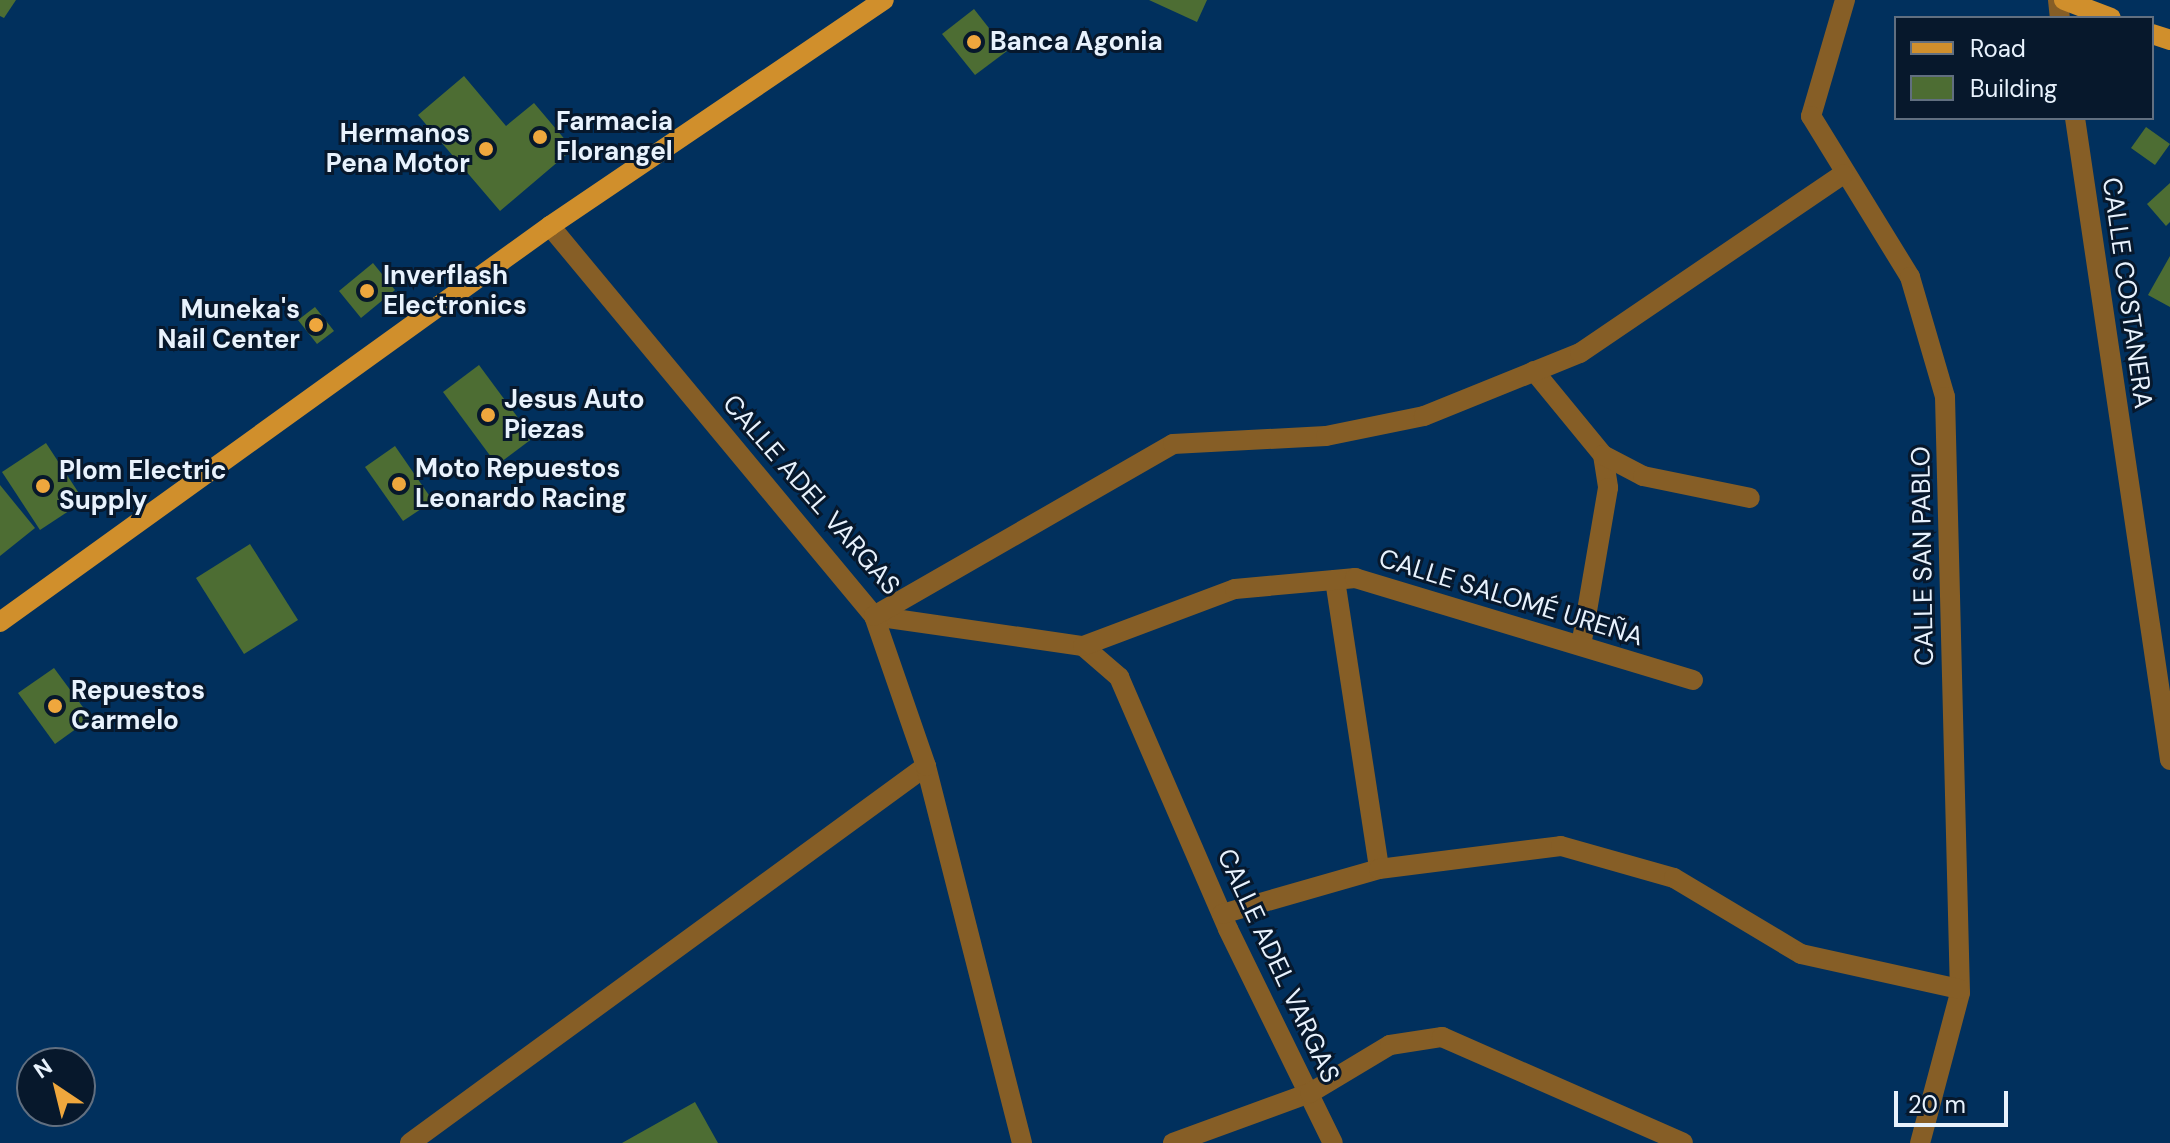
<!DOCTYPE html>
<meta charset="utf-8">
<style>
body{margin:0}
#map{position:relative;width:2170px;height:1143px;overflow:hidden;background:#01305d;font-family:"DM Sans",sans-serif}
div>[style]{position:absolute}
.building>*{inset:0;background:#4d6d33}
.minor>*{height:20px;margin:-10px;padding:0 10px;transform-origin:10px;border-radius:10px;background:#865e26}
.major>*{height:20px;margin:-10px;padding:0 10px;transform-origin:10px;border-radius:10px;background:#d08f2c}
.dots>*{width:22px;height:22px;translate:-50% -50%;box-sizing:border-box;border:4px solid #07182c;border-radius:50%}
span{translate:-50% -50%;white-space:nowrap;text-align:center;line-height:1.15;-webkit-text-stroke:6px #07182c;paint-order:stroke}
.poi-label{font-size:26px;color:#e8f2fd;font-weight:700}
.left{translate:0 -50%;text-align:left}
.right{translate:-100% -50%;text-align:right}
.street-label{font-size:26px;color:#e8f2fd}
.legend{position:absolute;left:1894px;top:16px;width:260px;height:104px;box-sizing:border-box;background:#07182c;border:2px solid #616f80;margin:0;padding:10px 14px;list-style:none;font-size:24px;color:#e8f2fd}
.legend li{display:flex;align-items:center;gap:16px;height:40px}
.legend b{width:40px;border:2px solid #616f80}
.north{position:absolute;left:16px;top:1047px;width:80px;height:80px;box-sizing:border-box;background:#07182c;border:2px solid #616f80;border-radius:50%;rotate:325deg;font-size:22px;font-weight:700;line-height:32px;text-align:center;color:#e8f2fd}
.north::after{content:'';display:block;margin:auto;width:28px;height:36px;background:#efa73d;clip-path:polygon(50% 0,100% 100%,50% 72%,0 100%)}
.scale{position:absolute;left:1894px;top:1091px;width:114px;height:36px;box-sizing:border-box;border:4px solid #e8f2fd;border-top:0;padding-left:10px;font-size:24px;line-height:28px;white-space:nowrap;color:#e8f2fd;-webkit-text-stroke:6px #07182c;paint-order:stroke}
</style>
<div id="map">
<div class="building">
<i style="clip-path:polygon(0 0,16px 0,4px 18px,0 16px)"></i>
<i style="clip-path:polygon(1149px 0,1207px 0,1197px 22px)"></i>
<i style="clip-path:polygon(974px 9px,1007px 51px,975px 75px,942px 34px)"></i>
<i style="clip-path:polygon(464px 76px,506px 126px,534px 103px,573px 149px,500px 211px,418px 115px)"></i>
<i style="clip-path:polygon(2146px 127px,2170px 144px,2155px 165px,2131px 148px)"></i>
<i style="clip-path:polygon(2170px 183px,2170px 222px,2166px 226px,2147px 204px)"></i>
<i style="clip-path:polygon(2170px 256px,2170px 307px,2148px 295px)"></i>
<i style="clip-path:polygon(373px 263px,395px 290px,361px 318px,339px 291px)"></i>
<i style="clip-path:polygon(315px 307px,334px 331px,317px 344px,298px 320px)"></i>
<i style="clip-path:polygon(479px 365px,533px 438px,497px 465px,443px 392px)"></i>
<i style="clip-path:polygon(46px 443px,84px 501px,40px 530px,2px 472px)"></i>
<i style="clip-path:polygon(395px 446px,433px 501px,403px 521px,365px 467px)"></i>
<i style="clip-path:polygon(0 485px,35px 528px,0 556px)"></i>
<i style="clip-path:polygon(250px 544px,298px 620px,244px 654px,196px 578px)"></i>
<i style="clip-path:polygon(54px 668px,91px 718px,55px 744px,18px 693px)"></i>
<i style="clip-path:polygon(695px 1102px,718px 1143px,622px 1143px)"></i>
</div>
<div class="minor">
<i style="left:1845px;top:0;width:121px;rotate:106.3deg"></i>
<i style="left:1811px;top:116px;width:189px;rotate:58.4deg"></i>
<i style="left:1910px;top:277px;width:125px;rotate:73.7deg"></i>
<i style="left:1945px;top:397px;width:596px;rotate:88.56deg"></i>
<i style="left:1960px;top:993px;width:155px;rotate:104.9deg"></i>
<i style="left:2058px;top:0;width:18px;rotate:84deg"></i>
<i style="left:2075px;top:118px;width:649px;rotate:81.58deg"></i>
<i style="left:550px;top:226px;width:507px;rotate:50.28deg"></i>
<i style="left:874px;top:616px;width:211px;rotate:8.2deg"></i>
<i style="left:1083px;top:646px;width:48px;rotate:40.7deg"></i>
<i style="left:1119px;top:677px;width:275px;rotate:66.6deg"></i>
<i style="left:1228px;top:929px;width:238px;rotate:63.9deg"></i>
<i style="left:1534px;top:371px;width:109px;rotate:50.6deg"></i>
<i style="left:1603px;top:455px;width:33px;rotate:81deg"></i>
<i style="left:1608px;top:488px;width:160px;rotate:99.7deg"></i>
<i style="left:1603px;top:455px;width:45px;rotate:27.7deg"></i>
<i style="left:1643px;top:476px;width:109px;rotate:11.6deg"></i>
<i style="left:1335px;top:580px;width:292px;rotate:81.3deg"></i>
<i style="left:1083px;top:646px;width:162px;rotate:-20.6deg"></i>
<i style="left:1235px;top:589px;width:121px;rotate:-5.2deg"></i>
<i style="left:1355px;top:578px;width:353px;rotate:16.8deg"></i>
<i style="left:1222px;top:914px;width:163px;rotate:-16deg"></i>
<i style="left:1379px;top:869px;width:183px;rotate:-7.2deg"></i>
<i style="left:1561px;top:846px;width:117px;rotate:15.8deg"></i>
<i style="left:1674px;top:878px;width:148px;rotate:30.9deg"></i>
<i style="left:1801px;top:954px;width:162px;rotate:12.5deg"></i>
<i style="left:410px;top:1143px;width:639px;rotate:-36.15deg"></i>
<i style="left:1022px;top:1143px;width:389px;rotate:-104.3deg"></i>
<i style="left:926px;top:766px;width:159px;rotate:-109.1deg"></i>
<i style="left:874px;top:616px;width:345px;rotate:-29.9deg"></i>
<i style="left:1173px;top:444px;width:153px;rotate:-3deg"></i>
<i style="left:1326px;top:436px;width:100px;rotate:-11.5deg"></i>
<i style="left:1424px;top:416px;width:168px;rotate:-22deg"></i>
<i style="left:1580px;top:353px;width:318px;rotate:-34.2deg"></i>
<i style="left:1173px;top:1143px;width:146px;rotate:-20.1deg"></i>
<i style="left:1310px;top:1093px;width:93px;rotate:-31deg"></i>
<i style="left:1390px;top:1045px;width:53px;rotate:-8.7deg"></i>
<i style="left:1442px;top:1037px;width:263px;rotate:23.7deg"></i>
</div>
<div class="major">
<i style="left:2064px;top:0;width:50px;rotate:21deg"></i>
<i style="left:2152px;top:34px;width:19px;rotate:18deg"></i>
<i style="left:0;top:622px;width:678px;rotate:-35.75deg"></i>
<i style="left:550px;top:226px;width:403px;rotate:-34.1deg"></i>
</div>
<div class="dots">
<i style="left:974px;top:42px;background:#efa73d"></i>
<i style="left:540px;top:137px;background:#efa73d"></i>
<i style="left:486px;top:149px;background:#efa73d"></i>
<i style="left:367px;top:291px;background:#efa73d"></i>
<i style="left:316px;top:325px;background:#efa73d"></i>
<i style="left:488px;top:415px;background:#efa73d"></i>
<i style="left:399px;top:484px;background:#efa73d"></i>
<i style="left:43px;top:486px;background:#efa73d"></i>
<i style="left:55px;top:706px;background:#efa73d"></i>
</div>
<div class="poi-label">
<span class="left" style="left:990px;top:42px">Banca Agonia</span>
<span class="left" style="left:556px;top:137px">Farmacia<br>Florangel</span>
<span class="right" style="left:470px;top:149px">Hermanos<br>Pena Motor</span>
<span class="left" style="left:383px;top:291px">Inverflash<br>Electronics</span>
<span class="right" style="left:300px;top:325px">Muneka's<br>Nail Center</span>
<span class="left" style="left:504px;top:415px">Jesus Auto<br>Piezas</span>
<span class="left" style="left:415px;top:484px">Moto Repuestos<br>Leonardo Racing</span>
<span class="left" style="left:59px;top:486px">Plom Electric<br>Supply</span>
<span class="left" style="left:71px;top:706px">Repuestos<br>Carmelo</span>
</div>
<div class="street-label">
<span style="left:2127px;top:293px;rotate:82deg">CALLE COSTANERA</span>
<span style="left:811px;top:495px;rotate:49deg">CALLE ADEL VARGAS</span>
<span style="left:1923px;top:556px;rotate:-91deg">CALLE SAN PABLO</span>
<span style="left:1511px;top:598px;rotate:17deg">CALLE SALOMÉ UREÑA</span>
<span style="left:1278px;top:966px;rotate:65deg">CALLE ADEL VARGAS</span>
</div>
<ul class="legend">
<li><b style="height:10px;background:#d08f2c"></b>Road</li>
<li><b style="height:22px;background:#4d6d33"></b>Building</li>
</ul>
<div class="north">N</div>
<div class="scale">20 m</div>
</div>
